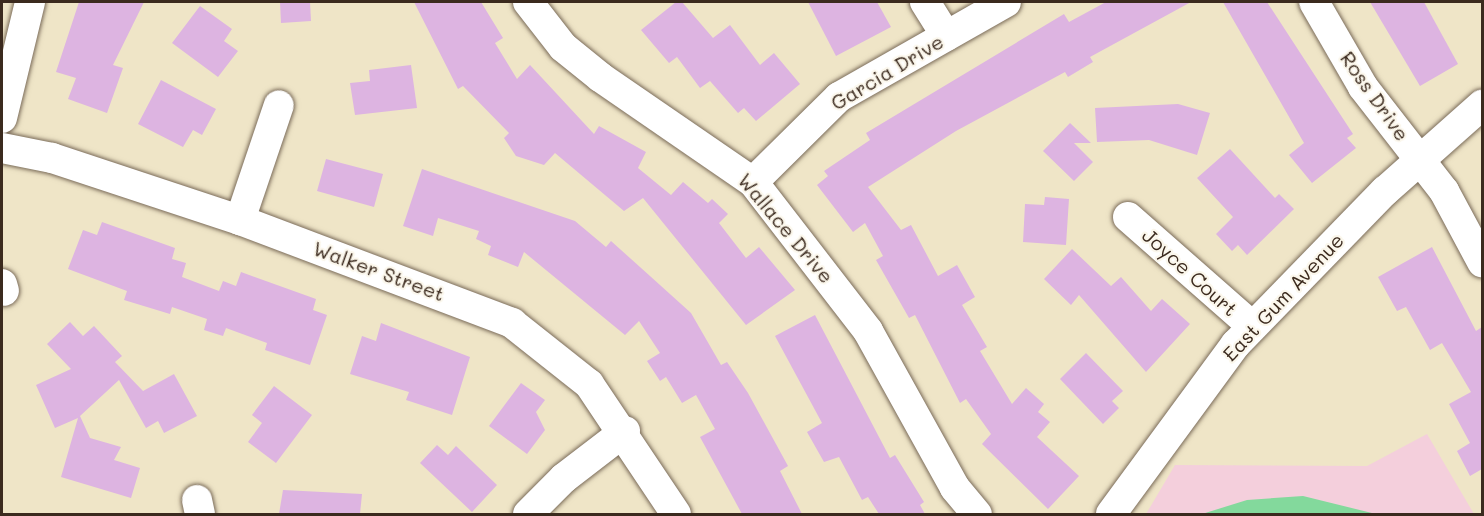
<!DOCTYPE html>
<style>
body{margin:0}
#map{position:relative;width:1484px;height:516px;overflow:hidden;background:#efe5c7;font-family:Mali,sans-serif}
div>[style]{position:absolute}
.built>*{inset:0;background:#f4cfdc}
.green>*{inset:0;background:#83d99c}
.building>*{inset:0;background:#ddb4e1}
.roads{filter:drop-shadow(0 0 2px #7a6b59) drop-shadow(0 0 2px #7a6b59)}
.minor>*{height:30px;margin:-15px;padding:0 15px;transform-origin:15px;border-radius:15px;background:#fff}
span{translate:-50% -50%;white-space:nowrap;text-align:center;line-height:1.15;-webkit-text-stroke:4.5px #fbf7ec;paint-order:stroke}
.street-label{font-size:20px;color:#3b2a1e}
.frame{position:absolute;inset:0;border:3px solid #3b2a1e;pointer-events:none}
</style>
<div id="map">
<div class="built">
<i style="clip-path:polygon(1427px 434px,1474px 514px,1146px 514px,1175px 465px,1367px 466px)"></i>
</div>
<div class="green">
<i style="clip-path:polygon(1303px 496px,1376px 514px,1202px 514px,1247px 500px)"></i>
</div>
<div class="building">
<i style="clip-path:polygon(79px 2px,144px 2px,113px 65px,123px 68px,107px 113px,68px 99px,76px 78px,56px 72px)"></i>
<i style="clip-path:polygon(280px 2px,310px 2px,311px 21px,281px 23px)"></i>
<i style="clip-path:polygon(414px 2px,481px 2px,503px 38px,495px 43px,517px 79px,530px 65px,594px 134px,599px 126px,646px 152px,638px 168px,671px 195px,683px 182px,708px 203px,712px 199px,728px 214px,719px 223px,746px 258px,759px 247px,795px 290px,746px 325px,643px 198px,624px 211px,555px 153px,544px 165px,516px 156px,504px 138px,509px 133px,463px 86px,458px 89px)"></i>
<i style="clip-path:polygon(676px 2px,682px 2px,713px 38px,730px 25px,760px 65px,774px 53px,800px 84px,756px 121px,744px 108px,738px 113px,710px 81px,700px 88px,677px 57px,669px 63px,641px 30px)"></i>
<i style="clip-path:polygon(808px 2px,877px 2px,891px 27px,836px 56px)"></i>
<i style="clip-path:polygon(1106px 2px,1191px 2px,1090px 57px,1093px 62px,1068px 77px,1065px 72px,956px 131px,868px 187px,901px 230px,911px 225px,938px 276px,957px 265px,975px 297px,962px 305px,987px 347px,980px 351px,1012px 404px,1026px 388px,1044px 404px,1038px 412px,1050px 422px,1037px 437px,1079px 476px,1048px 509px,982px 444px,991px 434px,966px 399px,960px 403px,915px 315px,909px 318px,876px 260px,883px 256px,865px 223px,853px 232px,817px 185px,828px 176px,824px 171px,870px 140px,866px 133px,1064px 14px,1069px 22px)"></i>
<i style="clip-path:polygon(1223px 2px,1267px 2px,1353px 134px,1347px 138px,1356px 148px,1312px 183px,1289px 155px,1304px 143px)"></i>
<i style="clip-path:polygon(1370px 2px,1424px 2px,1458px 64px,1420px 86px)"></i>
<i style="clip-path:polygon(200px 6px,232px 29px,224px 41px,238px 51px,218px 77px,172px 43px)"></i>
<i style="clip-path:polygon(411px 65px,417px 108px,355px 115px,350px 83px,370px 81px,369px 70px)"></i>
<i style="clip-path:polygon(161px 80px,216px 109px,202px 135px,193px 130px,183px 147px,138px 124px)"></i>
<i style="clip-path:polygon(1178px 104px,1210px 113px,1197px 155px,1149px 140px,1097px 142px,1095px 108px)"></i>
<i style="clip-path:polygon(1070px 123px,1091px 143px,1074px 143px,1093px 162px,1074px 181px,1043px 151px)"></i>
<i style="clip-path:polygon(1230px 149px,1275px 198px,1279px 194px,1294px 209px,1247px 255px,1238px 245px,1232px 251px,1216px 234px,1233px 217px,1197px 178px)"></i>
<i style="clip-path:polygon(326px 159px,383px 174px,374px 207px,317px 191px)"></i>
<i style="clip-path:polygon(422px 169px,575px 221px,606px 247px,611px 241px,650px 276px,691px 313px,721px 365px,727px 362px,748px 393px,788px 466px,780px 471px,802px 514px,742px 514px,700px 437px,715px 429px,696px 395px,682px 403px,666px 377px,660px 381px,647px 361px,660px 353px,639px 321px,625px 335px,524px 252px,518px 267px,488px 255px,491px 246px,476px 239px,479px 231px,438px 218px,433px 236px,403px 226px)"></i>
<i style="clip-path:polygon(1045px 197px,1069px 199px,1066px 245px,1023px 242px,1025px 204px,1044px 205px)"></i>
<i style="clip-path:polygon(102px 222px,175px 248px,172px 259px,186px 263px,182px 277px,219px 291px,223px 281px,236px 286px,241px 272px,316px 299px,313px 310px,327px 315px,310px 365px,265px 350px,267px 343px,226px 328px,223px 336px,204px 330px,207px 319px,172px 307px,170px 314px,124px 300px,127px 291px,68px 269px,83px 230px,97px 235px)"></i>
<i style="clip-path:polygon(1432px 247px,1476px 331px,1482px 327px,1482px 469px,1470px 476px,1457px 451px,1470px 443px,1449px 404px,1471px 392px,1442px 343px,1430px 350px,1406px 307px,1397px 311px,1378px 277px)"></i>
<i style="clip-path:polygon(1072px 249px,1111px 286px,1121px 277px,1151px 311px,1162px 299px,1190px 324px,1146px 372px,1079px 295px,1071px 305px,1044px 279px)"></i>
<i style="clip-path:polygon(815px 315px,890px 458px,895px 455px,924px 502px,920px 505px,925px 514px,879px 514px,868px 497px,862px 500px,839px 457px,824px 462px,807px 432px,822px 423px,775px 336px)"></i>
<i style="clip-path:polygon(70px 322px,83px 336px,94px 326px,122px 356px,115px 362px,143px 391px,174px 374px,197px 416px,164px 433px,158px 421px,146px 428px,119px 380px,80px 416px,90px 438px,121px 447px,114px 460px,140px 468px,131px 498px,61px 477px,78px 418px,55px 428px,36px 385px,71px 369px,47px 344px)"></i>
<i style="clip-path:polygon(381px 323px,470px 357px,452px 415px,406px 400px,409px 392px,350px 374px,362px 336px,376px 341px)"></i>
<i style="clip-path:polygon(1086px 353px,1123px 391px,1112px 401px,1119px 408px,1103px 424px,1060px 379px)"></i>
<i style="clip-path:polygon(521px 383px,545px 400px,536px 412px,545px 430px,527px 454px,489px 426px)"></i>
<i style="clip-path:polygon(274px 386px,312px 415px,276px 463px,248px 442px,262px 423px,252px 415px)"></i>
<i style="clip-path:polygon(437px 445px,448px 455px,456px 446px,497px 485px,472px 512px,420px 463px)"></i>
<i style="clip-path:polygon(283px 490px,362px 494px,360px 514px,279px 514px)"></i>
</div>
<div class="roads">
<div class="minor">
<i style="left:528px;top:2px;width:57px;rotate:52.1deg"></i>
<i style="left:563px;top:47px;width:48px;rotate:39deg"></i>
<i style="left:600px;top:77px;width:186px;rotate:34.5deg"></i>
<i style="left:753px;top:182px;width:188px;rotate:52.3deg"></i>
<i style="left:868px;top:331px;width:179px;rotate:61deg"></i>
<i style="left:955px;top:488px;width:34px;rotate:50deg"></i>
<i style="left:925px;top:2px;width:40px;rotate:58deg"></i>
<i style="left:1314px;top:2px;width:98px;rotate:60deg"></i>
<i style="left:1363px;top:87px;width:132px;rotate:52.1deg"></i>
<i style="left:1444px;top:191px;width:81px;rotate:61.8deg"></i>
<i style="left:2px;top:118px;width:119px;rotate:-76.4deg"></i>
<i style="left:2px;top:148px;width:51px;rotate:11.3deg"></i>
<i style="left:52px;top:158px;width:198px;rotate:18.3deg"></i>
<i style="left:240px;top:220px;width:291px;rotate:20.7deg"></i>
<i style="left:512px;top:323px;width:98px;rotate:38.4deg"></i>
<i style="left:589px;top:384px;width:156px;rotate:56.2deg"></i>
<i style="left:753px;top:182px;width:121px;rotate:-44.7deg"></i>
<i style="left:839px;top:97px;width:192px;rotate:-29.6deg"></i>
<i style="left:1128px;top:217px;width:165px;rotate:41.3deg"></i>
<i style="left:240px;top:220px;width:121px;rotate:-71.3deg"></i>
<i style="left:2px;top:284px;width:7px;rotate:74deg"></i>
<i style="left:197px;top:500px;width:14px;rotate:78deg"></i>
<i style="left:528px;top:514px;width:51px;rotate:-45deg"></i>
<i style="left:564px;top:478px;width:77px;rotate:-37.6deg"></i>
<i style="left:1111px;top:514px;width:211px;rotate:-53.7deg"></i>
<i style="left:1236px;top:344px;width:214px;rotate:-45.8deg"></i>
<i style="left:1385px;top:191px;width:130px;rotate:-41.6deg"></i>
</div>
</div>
<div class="street-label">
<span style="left:887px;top:72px;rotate:-31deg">Garcia Drive</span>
<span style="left:1375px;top:96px;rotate:55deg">Ross Drive</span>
<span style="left:786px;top:228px;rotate:50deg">Wallace Drive</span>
<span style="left:379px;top:271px;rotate:20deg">Walker Street</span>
<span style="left:1190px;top:272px;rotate:42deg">Joyce Court</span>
<span style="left:1283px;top:297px;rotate:-47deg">East Gum Avenue</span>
</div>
<div class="frame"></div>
</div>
